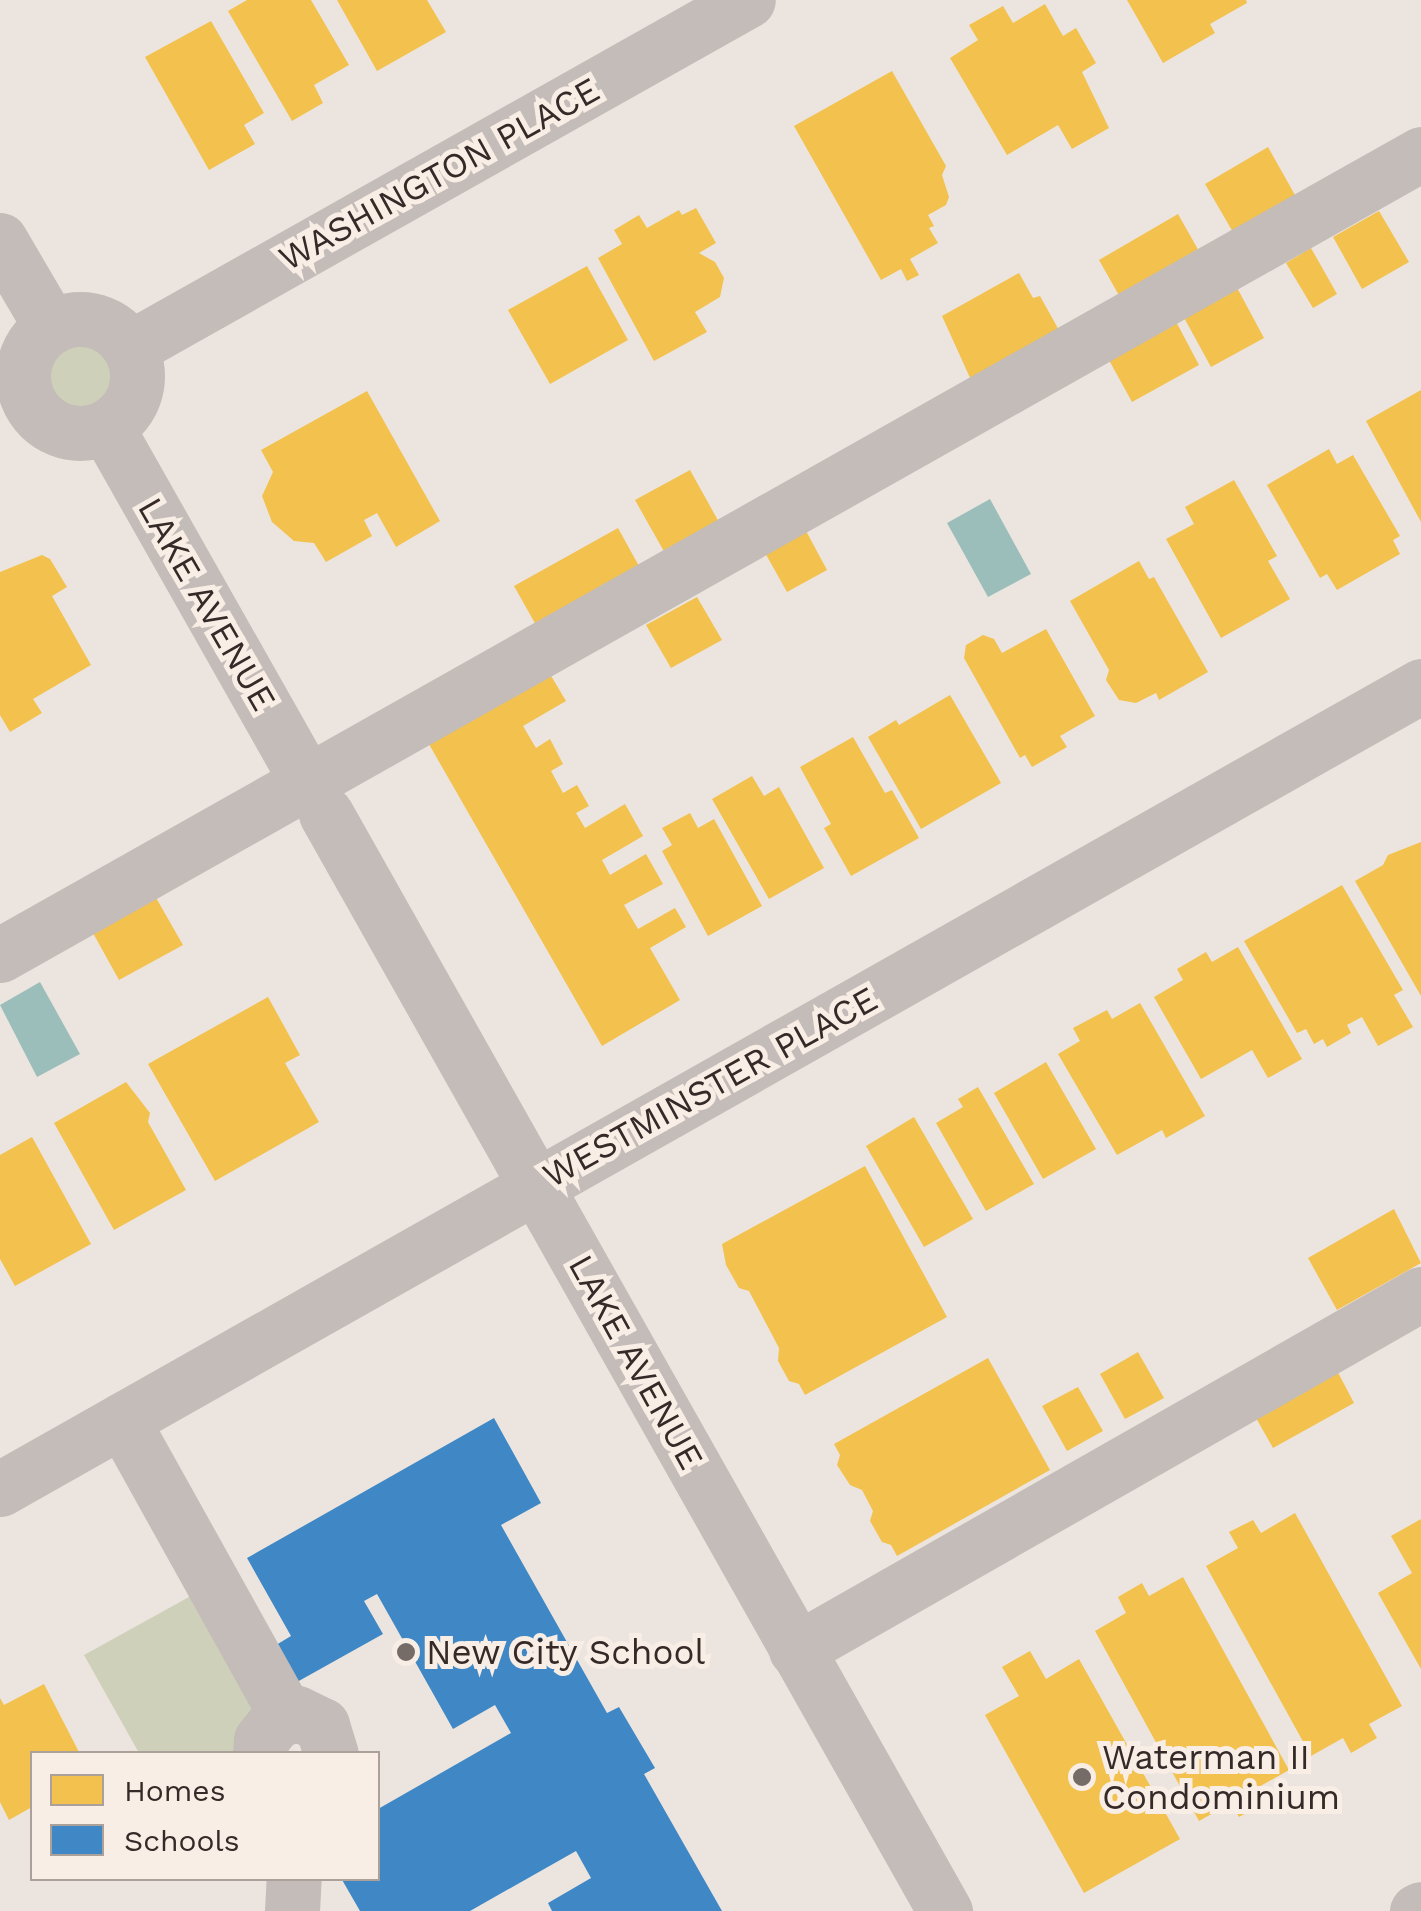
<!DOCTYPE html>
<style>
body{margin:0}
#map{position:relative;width:1421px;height:1911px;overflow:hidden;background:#ece5df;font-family:"Work Sans",sans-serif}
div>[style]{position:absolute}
.green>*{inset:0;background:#cfd0b9}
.round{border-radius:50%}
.water>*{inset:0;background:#9cbeba}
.homes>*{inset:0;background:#f2c14e}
.schools>*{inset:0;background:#3f88c5}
.minor>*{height:55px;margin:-27.5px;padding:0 27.5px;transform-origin:27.5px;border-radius:27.5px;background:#c4bcb8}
.minor>.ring{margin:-27.5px;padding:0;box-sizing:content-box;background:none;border:55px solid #c4bcb8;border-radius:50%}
.dots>*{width:28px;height:28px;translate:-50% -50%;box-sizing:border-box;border:5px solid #f9eee6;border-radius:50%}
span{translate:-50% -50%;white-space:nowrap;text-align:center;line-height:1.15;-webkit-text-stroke:10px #f9eee6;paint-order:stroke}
.street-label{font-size:35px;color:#352a27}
.poi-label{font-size:35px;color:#352a27}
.left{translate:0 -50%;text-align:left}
.legend{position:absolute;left:30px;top:1751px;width:350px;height:130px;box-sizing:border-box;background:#f9eee6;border:2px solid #aba09a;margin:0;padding:12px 18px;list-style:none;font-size:30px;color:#352a27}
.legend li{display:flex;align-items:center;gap:20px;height:50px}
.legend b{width:50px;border:2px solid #aba09a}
</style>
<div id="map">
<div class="green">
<i class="round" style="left:45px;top:344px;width:68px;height:68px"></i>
<i style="clip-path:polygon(198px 1592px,267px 1717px,246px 1753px,139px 1753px,84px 1655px)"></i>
</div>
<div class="water">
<i style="clip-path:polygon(990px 499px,1031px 574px,988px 597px,947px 523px)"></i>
<i style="clip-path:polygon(40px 982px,80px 1054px,37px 1077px,0 1005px)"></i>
</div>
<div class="homes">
<i style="clip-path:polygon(247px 0,311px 0,349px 65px,314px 85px,323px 103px,292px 121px,228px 11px)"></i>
<i style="clip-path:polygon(337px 0,427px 0,446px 32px,377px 71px)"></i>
<i style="clip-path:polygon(1127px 0,1246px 0,1247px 3px,1210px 24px,1215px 33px,1163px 63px)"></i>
<i style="clip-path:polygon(1045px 4px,1063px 36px,1076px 28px,1096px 63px,1082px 72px,1109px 128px,1072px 149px,1058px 125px,1007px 155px,950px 58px,978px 40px,969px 25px,1003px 6px,1013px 23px)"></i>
<i style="clip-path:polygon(211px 21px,264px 113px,244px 125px,255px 144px,209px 170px,145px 57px)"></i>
<i style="clip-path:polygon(892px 71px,946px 166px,942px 175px,949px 197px,946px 205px,928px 215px,934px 226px,929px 228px,938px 243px,910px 259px,919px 275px,907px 281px,901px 269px,881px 280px,794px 126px)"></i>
<i style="clip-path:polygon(1268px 147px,1300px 204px,1237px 239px,1205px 184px)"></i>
<i style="clip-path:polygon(696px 208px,716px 243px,699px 253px,715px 262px,724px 278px,720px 297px,695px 312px,707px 332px,654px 361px,598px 258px,622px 244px,614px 230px,639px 215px,647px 228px,679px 210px,682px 215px)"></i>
<i style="clip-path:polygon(1379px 211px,1409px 262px,1362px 289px,1333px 237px)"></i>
<i style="clip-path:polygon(1178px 214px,1204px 260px,1125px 306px,1099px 260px)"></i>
<i style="clip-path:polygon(1311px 248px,1337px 294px,1313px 308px,1286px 263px)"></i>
<i style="clip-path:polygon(587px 266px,628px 340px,550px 384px,508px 310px)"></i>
<i style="clip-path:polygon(1019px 273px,1033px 298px,1040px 296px,1065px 341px,976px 391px,942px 316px)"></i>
<i style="clip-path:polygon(1235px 284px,1264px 338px,1211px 367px,1182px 314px)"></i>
<i style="clip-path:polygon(1172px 314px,1199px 365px,1132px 402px,1104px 351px)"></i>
<i style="clip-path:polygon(1421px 390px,1421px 522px,1366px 421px)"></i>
<i style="clip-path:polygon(367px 391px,440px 521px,396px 547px,377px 513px,364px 520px,372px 536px,326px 562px,314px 543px,294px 541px,272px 522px,262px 496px,273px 472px,261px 450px)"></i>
<i style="clip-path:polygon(1329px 449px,1337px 464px,1353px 455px,1400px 536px,1393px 540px,1400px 554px,1337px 590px,1327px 574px,1320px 578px,1267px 485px)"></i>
<i style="clip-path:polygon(690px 470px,720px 524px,666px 555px,635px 500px)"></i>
<i style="clip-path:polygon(1234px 480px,1277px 556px,1268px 561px,1290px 599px,1221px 638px,1166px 539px,1194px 524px,1185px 507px)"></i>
<i style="clip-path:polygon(618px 528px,645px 577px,541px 634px,514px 586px)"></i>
<i style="clip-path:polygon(805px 529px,827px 570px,787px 592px,764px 551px)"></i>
<i style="clip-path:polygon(42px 555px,50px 559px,67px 587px,52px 596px,91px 665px,33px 699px,42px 713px,10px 732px,0 715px,0 572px)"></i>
<i style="clip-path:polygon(1139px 561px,1149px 579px,1154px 577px,1208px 672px,1159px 700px,1156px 693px,1136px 703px,1119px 700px,1106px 680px,1109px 670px,1070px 601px)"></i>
<i style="clip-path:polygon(697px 597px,722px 640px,671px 668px,646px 625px)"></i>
<i style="clip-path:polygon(1046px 629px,1095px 716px,1060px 736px,1067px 747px,1032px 767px,1025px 755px,1020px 758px,964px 658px,966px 645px,983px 635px,994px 639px,1002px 653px)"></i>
<i style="clip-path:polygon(547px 669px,566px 701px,523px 726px,536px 748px,550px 739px,563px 764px,551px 771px,563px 793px,577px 785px,589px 806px,576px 813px,585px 828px,625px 804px,643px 836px,602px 860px,610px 875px,646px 854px,663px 884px,624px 905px,638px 929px,675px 908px,686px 927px,650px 948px,680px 1000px,602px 1046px,426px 739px)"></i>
<i style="clip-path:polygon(950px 695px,1001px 783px,921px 829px,868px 737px,896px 720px,899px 725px)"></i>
<i style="clip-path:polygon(853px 737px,885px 793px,892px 790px,919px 838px,851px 876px,824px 828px,831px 824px,800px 767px)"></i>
<i style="clip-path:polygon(752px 776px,764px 796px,779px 787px,824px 868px,769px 899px,712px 799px)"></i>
<i style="clip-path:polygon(690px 813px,698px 828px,714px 819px,762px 906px,708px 936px,662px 851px,672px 845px,662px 828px)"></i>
<i style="clip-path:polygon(1421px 842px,1421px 996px,1355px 881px,1383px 865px,1388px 855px)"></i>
<i style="clip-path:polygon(1342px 885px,1403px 990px,1394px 995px,1413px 1027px,1378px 1046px,1362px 1017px,1347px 1025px,1351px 1033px,1327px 1047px,1323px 1039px,1314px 1044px,1306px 1029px,1297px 1033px,1244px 941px)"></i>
<i style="clip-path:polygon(151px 889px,183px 945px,119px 980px,88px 924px)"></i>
<i style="clip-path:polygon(1238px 947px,1302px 1059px,1268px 1078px,1252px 1050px,1201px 1079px,1154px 997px,1183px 980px,1177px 969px,1206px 952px,1212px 962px)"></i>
<i style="clip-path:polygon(268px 997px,300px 1055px,285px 1063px,319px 1122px,215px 1181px,148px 1064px)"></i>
<i style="clip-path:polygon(1140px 1003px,1205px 1116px,1166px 1138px,1162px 1130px,1117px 1155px,1058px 1054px,1080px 1041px,1073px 1028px,1107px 1010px,1112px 1019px)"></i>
<i style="clip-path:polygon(1046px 1062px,1096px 1149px,1043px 1179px,994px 1093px)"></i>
<i style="clip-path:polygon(126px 1082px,150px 1113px,148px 1122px,186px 1190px,114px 1230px,54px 1123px)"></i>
<i style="clip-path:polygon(978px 1087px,1034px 1184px,986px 1211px,936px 1123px,963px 1107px,958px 1099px)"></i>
<i style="clip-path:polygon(914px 1117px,973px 1219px,924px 1247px,866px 1146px)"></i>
<i style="clip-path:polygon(32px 1137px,91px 1244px,15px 1286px,0 1259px,0 1155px)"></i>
<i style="clip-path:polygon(865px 1166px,947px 1317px,805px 1395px,799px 1384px,789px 1381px,778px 1361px,779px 1348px,749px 1291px,739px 1288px,726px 1265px,722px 1244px)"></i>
<i style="clip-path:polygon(1394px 1209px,1421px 1263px,1337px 1310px,1308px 1258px)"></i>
<i style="clip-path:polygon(1138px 1352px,1164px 1398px,1125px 1419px,1100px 1374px)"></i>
<i style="clip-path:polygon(988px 1358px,1050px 1470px,897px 1556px,891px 1545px,882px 1542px,870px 1521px,873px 1511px,862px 1490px,850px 1485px,837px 1465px,840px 1455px,834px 1444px)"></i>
<i style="clip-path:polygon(1333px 1363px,1354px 1403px,1273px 1448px,1251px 1409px)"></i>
<i style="clip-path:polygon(1078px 1387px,1103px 1431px,1067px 1451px,1042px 1406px)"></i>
<i style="clip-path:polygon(1295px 1513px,1402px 1706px,1369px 1724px,1377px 1738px,1351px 1753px,1343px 1738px,1311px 1756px,1206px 1566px,1238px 1548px,1229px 1532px,1253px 1520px,1261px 1533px)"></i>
<i style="clip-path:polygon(1421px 1519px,1421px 1669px,1378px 1593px,1412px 1573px,1391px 1536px)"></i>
<i style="clip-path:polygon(1183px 1577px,1289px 1770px,1257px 1788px,1265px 1803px,1239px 1817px,1231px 1803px,1199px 1821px,1095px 1631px,1126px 1613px,1118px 1597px,1142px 1583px,1149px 1596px)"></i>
<i style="clip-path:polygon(1030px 1651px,1046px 1679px,1079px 1659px,1180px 1839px,1084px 1893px,985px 1715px,1019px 1696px,1002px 1667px)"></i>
<i style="clip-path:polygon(44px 1684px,80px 1754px,32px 1754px,32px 1807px,9px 1820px,0 1802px,0 1698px,4px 1705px)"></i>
</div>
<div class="schools">
<i style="clip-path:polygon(494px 1418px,541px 1503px,501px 1525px,607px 1713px,619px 1707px,655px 1768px,644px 1774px,722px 1911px,552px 1911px,548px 1903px,591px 1878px,576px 1851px,470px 1911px,360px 1911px,341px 1878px,378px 1878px,378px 1809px,511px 1733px,495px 1705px,453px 1729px,377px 1594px,364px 1601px,383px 1634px,297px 1682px,276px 1645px,291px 1636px,247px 1558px)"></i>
</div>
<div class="minor">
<i style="left:0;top:240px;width:101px;rotate:59.6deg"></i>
<i class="ring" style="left:23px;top:319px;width:59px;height:59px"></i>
<i style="left:130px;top:348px;width:709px;rotate:-29.38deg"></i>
<i style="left:107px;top:428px;width:406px;rotate:60.5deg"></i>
<i style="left:326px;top:814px;width:1260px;rotate:60.57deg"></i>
<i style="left:0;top:955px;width:1631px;rotate:-29.41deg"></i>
<i style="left:122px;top:1420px;width:340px;rotate:60.9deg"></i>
<i style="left:0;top:1489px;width:1632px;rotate:-29.47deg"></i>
<i style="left:796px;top:1650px;width:719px;rotate:-29.67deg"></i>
<i style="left:260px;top:1754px;width:14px;rotate:-86deg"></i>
<i style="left:261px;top:1740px;width:24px;rotate:-52deg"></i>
<i style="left:276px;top:1721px;width:22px;rotate:-21deg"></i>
<i style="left:297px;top:1713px;width:28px;rotate:26deg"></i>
<i style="left:322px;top:1725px;width:30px;rotate:73deg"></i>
<i style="left:292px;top:1911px;width:33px;rotate:-87deg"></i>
<i style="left:1417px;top:1911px;width:4px;rotate:-27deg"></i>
</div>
<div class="dots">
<i style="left:406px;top:1652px;background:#756b67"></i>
<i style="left:1082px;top:1777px;background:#756b67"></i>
</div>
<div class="street-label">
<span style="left:439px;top:174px;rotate:-29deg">WASHINGTON PLACE</span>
<span style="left:207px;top:604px;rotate:60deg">LAKE AVENUE</span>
<span style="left:710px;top:1087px;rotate:-29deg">WESTMINSTER PLACE</span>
<span style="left:636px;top:1362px;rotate:61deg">LAKE AVENUE</span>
</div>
<div class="poi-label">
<span class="left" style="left:426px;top:1652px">New City School</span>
<span class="left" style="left:1102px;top:1777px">Waterman II<br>Condominium</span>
</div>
<ul class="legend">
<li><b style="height:28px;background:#f2c14e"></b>Homes</li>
<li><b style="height:28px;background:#3f88c5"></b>Schools</li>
</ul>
</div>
